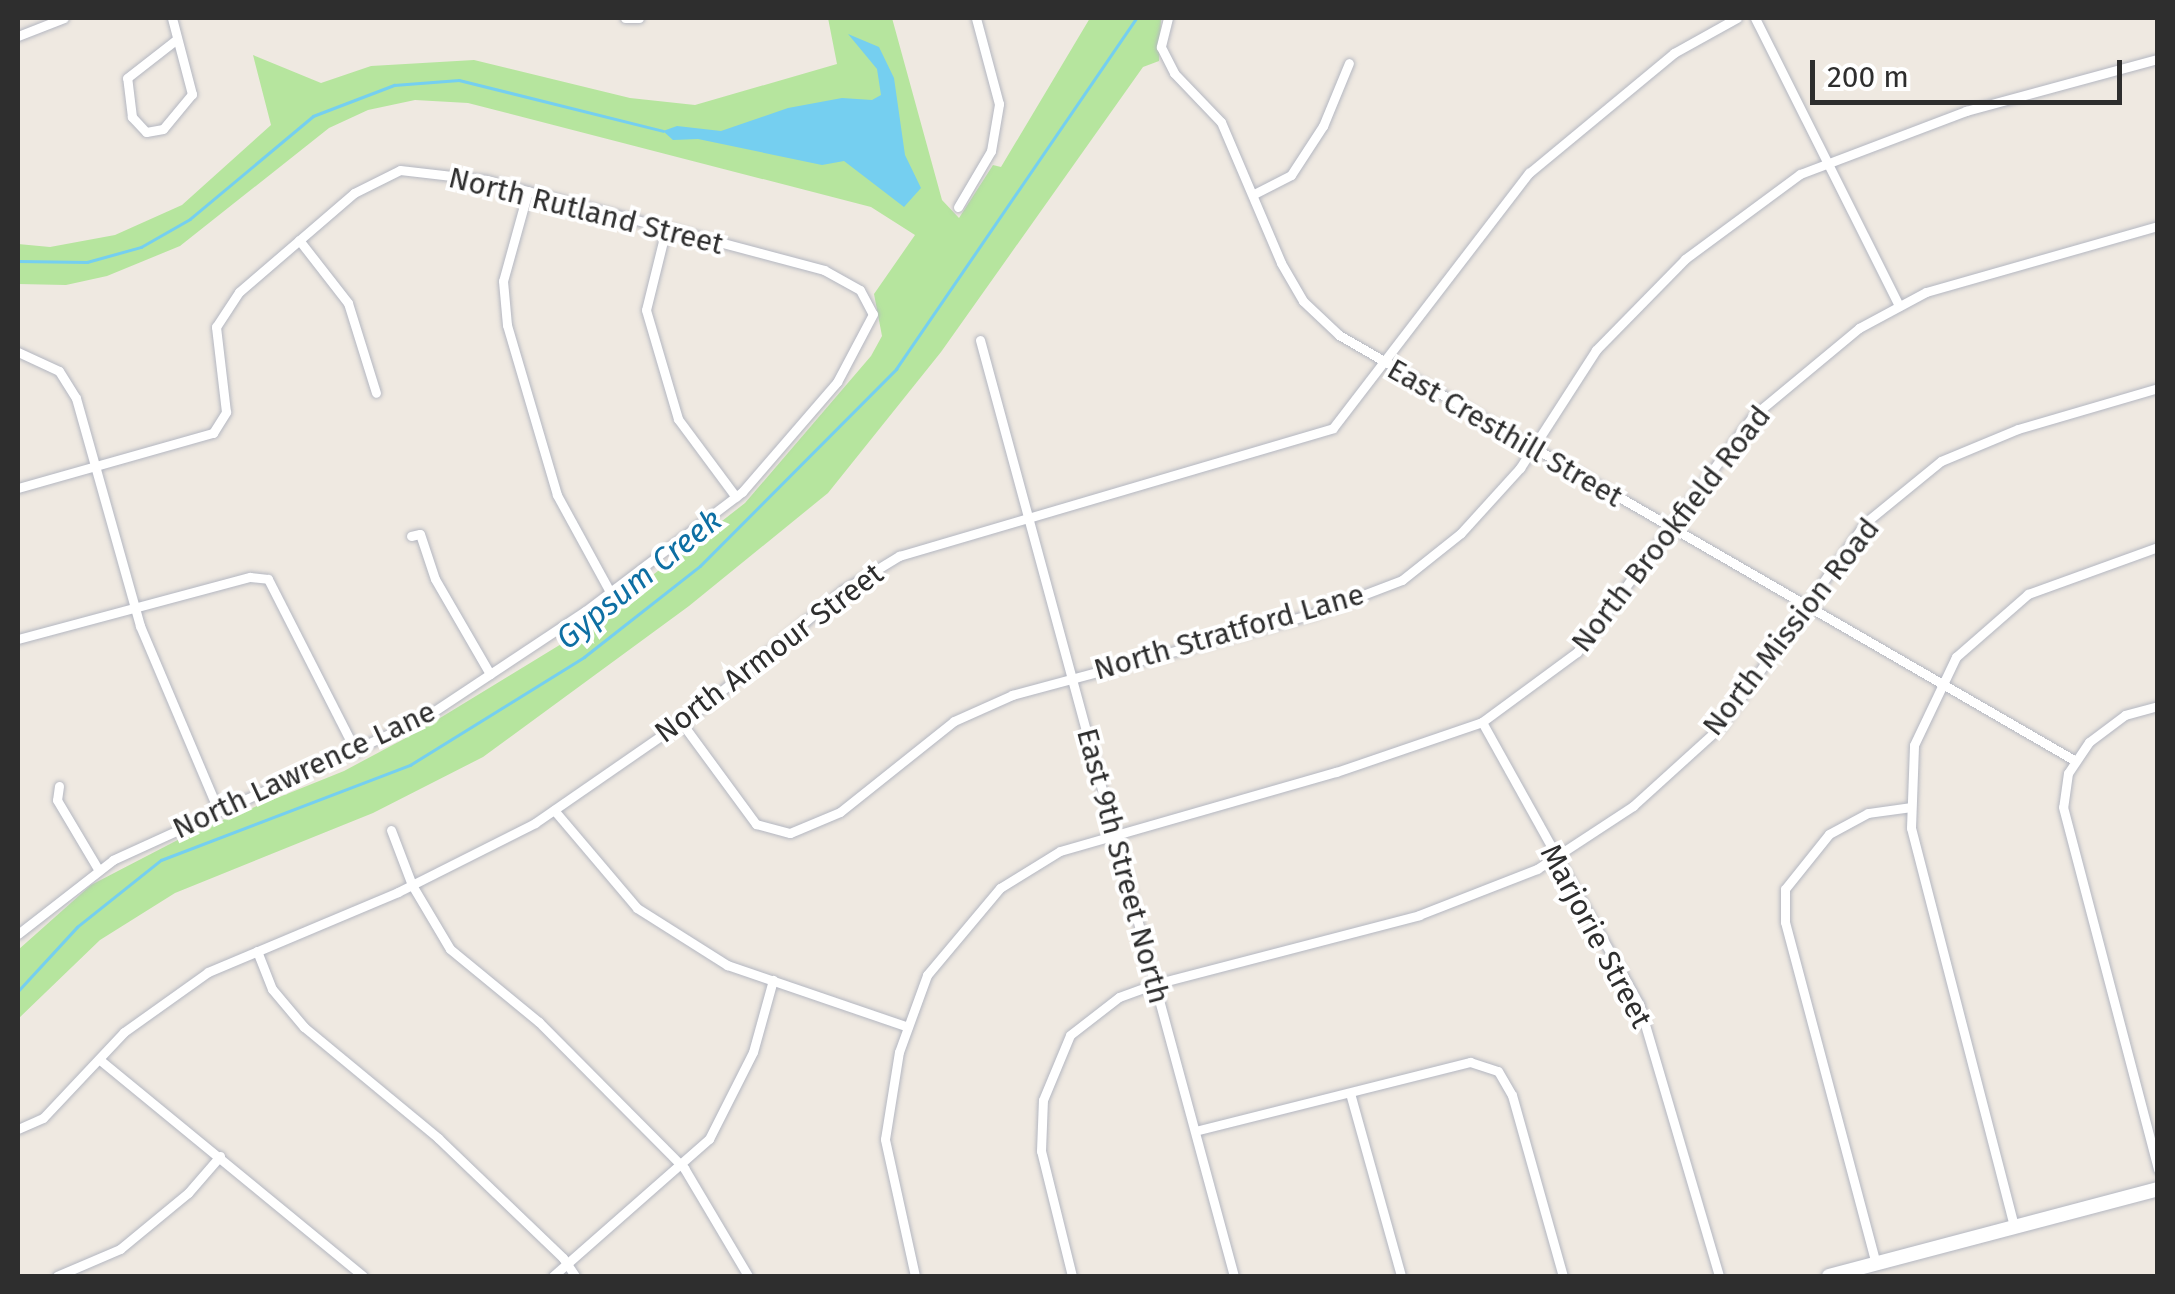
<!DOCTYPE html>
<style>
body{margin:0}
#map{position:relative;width:2175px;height:1294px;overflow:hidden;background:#efe9e1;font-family:"Fira Sans",sans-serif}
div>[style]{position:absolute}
.green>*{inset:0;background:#b6e59e}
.water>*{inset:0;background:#75cff0}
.stream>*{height:2.5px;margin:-1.25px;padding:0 1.25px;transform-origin:1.25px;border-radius:1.25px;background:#75cff0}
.roads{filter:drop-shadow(0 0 2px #b4b7c1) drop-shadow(0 0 2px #b4b7c1)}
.minor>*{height:9px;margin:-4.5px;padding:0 4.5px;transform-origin:4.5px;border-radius:4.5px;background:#fff}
.secondary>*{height:14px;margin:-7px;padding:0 7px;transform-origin:7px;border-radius:7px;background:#fff}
span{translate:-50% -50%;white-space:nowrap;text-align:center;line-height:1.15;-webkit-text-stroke:8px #fff;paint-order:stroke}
.street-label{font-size:30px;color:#2e2e2e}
.water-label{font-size:32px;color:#0d6fa3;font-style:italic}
.frame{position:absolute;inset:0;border:20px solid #2e2e2e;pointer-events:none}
.scale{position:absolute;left:1810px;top:60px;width:312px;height:45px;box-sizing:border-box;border:5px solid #2e2e2e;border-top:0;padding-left:12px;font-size:30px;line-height:35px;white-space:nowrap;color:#2e2e2e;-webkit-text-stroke:8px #fff;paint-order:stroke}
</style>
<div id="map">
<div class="green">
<i style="clip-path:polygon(828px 18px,892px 18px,942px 200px,959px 218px,993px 165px,1001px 167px,1090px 18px,1161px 18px,1159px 61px,1143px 67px,941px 352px,828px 493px,689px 606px,483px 757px,373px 813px,175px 893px,100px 940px,18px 1019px,18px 950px,91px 885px,193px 832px,344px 771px,417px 732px,576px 635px,745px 503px,871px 356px,882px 336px,874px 294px,915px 235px,871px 207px,468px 103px,415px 100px,368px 110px,329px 128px,180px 246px,107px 276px,66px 285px,18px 284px,18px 244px,50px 247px,115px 235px,182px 205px,271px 125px,253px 55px,321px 83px,371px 66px,474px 60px,630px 98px,695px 105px,837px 64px)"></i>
</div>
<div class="water">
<i style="clip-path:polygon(848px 34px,879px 47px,894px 78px,905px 155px,921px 188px,904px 207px,844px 161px,822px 165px,698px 139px,673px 140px,663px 131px,677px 126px,721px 131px,788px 108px,842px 98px,872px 100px,881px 95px,877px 69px)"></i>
</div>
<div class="stream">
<i style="left:18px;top:261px;width:69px;rotate:0.8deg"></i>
<i style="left:87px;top:262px;width:56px;rotate:-15.5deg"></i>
<i style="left:141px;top:247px;width:56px;rotate:-29.7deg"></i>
<i style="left:190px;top:219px;width:160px;rotate:-39.9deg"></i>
<i style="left:313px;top:116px;width:87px;rotate:-20.9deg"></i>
<i style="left:394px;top:85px;width:65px;rotate:-4.4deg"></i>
<i style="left:459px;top:80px;width:210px;rotate:14deg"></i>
<i style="left:18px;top:991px;width:87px;rotate:-47.3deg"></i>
<i style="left:77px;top:927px;width:107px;rotate:-38.6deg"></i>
<i style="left:161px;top:860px;width:267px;rotate:-20.9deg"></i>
<i style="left:410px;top:765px;width:205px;rotate:-31.8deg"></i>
<i style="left:584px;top:657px;width:147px;rotate:-38.1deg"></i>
<i style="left:700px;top:566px;width:278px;rotate:-45.1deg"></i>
<i style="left:896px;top:369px;width:425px;rotate:-55.6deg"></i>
</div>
<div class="roads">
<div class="minor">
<i style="left:172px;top:18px;width:79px;rotate:75.3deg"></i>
<i style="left:192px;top:94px;width:45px;rotate:129.6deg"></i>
<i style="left:163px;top:129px;width:17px;rotate:170deg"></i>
<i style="left:146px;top:132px;width:21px;rotate:-133deg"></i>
<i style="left:132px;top:117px;width:39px;rotate:-97deg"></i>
<i style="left:127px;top:78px;width:63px;rotate:-38deg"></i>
<i style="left:625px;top:18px;width:14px"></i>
<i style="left:1168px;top:18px;width:30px;rotate:104deg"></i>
<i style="left:1161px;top:47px;width:29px;rotate:63deg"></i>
<i style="left:1174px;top:73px;width:68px;rotate:46.2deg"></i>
<i style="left:1221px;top:122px;width:153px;rotate:66.9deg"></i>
<i style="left:1281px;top:263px;width:44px;rotate:59.9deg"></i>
<i style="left:1303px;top:301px;width:50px;rotate:43.4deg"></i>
<i style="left:1339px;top:335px;width:849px;rotate:30.04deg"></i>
<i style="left:1755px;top:18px;width:322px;rotate:63.4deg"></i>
<i style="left:18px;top:36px;width:49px;rotate:-21.4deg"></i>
<i style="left:528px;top:191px;width:93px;rotate:105.5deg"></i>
<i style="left:503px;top:281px;width:44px;rotate:84.8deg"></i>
<i style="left:507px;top:325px;width:177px;rotate:73.6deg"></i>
<i style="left:557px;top:495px;width:111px;rotate:61.3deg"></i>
<i style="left:1256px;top:193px;width:39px;rotate:-27deg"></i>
<i style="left:1291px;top:175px;width:59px;rotate:-56.9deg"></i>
<i style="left:1323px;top:126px;width:68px;rotate:-67.6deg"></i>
<i style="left:958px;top:207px;width:65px;rotate:-59.5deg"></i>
<i style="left:991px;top:151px;width:48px;rotate:-80.3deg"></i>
<i style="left:999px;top:104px;width:89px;rotate:-105deg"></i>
<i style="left:666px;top:229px;width:83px;rotate:103.9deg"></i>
<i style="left:646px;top:310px;width:114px;rotate:73.6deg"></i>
<i style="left:678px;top:419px;width:97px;rotate:53.4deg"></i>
<i style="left:299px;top:240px;width:80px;rotate:52.1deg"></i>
<i style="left:348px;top:303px;width:94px;rotate:72.7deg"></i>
<i style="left:980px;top:340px;width:970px;rotate:74.82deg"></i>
<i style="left:18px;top:352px;width:45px;rotate:24.9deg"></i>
<i style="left:59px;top:371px;width:32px;rotate:58deg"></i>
<i style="left:76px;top:398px;width:237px;rotate:74.3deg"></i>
<i style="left:140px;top:626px;width:200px;rotate:67deg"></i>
<i style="left:18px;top:488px;width:203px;rotate:-15.8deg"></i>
<i style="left:213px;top:433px;width:25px;rotate:-58deg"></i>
<i style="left:226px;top:412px;width:86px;rotate:-96.7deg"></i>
<i style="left:216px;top:327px;width:42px;rotate:-56.7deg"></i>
<i style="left:239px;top:292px;width:152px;rotate:-40.7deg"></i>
<i style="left:354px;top:193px;width:51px;rotate:-26.6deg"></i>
<i style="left:400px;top:170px;width:87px;rotate:6.6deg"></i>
<i style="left:486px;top:180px;width:350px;rotate:14.9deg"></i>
<i style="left:824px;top:270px;width:41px;rotate:29.1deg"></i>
<i style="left:860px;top:290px;width:27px;rotate:62deg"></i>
<i style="left:873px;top:314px;width:77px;rotate:117.9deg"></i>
<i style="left:837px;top:382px;width:145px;rotate:130.8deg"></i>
<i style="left:742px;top:492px;width:197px;rotate:142.8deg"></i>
<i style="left:585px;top:611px;width:193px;rotate:146.4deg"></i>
<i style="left:424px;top:718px;width:342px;rotate:155.5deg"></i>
<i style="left:113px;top:860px;width:120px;rotate:142.1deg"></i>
<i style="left:411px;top:536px;width:9px;rotate:-13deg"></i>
<i style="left:420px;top:534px;width:47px;rotate:71.6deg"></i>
<i style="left:435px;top:579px;width:110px;rotate:59.9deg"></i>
<i style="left:18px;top:639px;width:240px;rotate:-15deg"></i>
<i style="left:250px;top:577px;width:18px;rotate:6deg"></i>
<i style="left:268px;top:579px;width:194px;rotate:63deg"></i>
<i style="left:2158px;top:706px;width:34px;rotate:165deg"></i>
<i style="left:2125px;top:715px;width:45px;rotate:143.1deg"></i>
<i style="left:2089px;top:742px;width:37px;rotate:124deg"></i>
<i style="left:2068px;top:773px;width:34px;rotate:98deg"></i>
<i style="left:2063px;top:807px;width:375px;rotate:75.3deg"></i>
<i style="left:681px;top:722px;width:127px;rotate:53.7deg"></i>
<i style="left:756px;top:824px;width:35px;rotate:15deg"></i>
<i style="left:790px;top:833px;width:54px;rotate:-22.8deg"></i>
<i style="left:840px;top:812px;width:146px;rotate:-38.6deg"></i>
<i style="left:954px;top:721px;width:64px;rotate:-24.1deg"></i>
<i style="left:1012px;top:695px;width:312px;rotate:-15.1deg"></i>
<i style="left:1313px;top:614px;width:95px;rotate:-20.9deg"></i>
<i style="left:1402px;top:580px;width:75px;rotate:-38.5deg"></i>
<i style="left:1461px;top:533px;width:88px;rotate:-47.8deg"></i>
<i style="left:1520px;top:468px;width:140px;rotate:-57.2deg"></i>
<i style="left:1596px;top:350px;width:127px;rotate:-45.6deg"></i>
<i style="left:1685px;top:259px;width:143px;rotate:-36.5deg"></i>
<i style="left:1800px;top:174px;width:178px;rotate:-20.8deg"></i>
<i style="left:1966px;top:111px;width:199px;rotate:-15.2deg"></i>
<i style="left:1482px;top:722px;width:323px;rotate:60.9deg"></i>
<i style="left:1639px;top:1004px;width:284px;rotate:73.6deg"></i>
<i style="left:59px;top:786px;width:14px;rotate:98deg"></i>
<i style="left:57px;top:800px;width:80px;rotate:59.3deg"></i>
<i style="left:554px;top:810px;width:128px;rotate:49.7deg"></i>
<i style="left:637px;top:908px;width:107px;rotate:32.3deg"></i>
<i style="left:727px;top:965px;width:191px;rotate:18.9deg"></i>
<i style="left:391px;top:830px;width:59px;rotate:69.1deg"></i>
<i style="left:412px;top:885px;width:74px;rotate:59.3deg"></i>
<i style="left:450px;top:949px;width:115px;rotate:39.4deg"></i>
<i style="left:539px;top:1022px;width:206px;rotate:45.2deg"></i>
<i style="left:684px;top:1168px;width:126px;rotate:59.3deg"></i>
<i style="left:257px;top:951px;width:41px;rotate:68.5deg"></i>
<i style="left:272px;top:989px;width:50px;rotate:49.9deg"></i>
<i style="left:304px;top:1027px;width:174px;rotate:39.6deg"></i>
<i style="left:438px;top:1138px;width:173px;rotate:43.8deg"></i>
<i style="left:563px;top:1258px;width:22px;rotate:56deg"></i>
<i style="left:100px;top:1060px;width:340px;rotate:39.4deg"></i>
<i style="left:1350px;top:1093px;width:190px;rotate:74.4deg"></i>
<i style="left:18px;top:1129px;width:27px;rotate:-24deg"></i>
<i style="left:43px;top:1118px;width:118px;rotate:-46.7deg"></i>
<i style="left:124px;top:1032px;width:103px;rotate:-35.5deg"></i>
<i style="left:208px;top:972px;width:206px;rotate:-22.8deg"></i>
<i style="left:398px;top:892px;width:153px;rotate:-26.7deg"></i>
<i style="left:535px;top:823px;width:202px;rotate:-34.7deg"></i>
<i style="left:701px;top:708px;width:185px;rotate:-39.7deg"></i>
<i style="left:843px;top:590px;width:66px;rotate:-31.3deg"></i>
<i style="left:899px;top:556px;width:452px;rotate:-16.4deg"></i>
<i style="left:1333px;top:428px;width:322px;rotate:-52.5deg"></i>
<i style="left:1529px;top:173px;width:188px;rotate:-39.6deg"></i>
<i style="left:1674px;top:53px;width:72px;rotate:-29.1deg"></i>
<i style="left:1195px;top:1131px;width:284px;rotate:-14.1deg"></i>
<i style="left:1470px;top:1062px;width:29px;rotate:18deg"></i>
<i style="left:1498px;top:1071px;width:28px;rotate:60deg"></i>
<i style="left:1512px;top:1095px;width:188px;rotate:74.3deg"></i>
<i style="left:2014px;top:1226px;width:411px;rotate:-104.5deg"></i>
<i style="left:1911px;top:828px;width:83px;rotate:-87.9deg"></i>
<i style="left:1914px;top:745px;width:98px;rotate:-64.5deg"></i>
<i style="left:1956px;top:657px;width:96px;rotate:-41.2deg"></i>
<i style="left:2028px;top:594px;width:138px;rotate:-19.9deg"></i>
<i style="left:1876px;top:1264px;width:354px;rotate:-104.9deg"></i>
<i style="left:1785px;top:922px;width:33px;rotate:-90deg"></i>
<i style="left:1785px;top:889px;width:70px;rotate:-51.3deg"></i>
<i style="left:1829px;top:834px;width:44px;rotate:-28.3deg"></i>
<i style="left:1868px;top:813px;width:43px;rotate:-7.9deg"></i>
<i style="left:57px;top:1276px;width:69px;rotate:-23.2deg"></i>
<i style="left:120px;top:1249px;width:88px;rotate:-39.5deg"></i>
<i style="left:188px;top:1193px;width:49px;rotate:-49.1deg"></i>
<i style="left:553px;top:1276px;width:208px;rotate:-41.3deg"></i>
<i style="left:709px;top:1139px;width:97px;rotate:-63.2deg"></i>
<i style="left:753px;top:1052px;width:75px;rotate:-74.5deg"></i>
<i style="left:915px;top:1276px;width:140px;rotate:-102.4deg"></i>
<i style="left:885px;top:1139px;width:88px;rotate:-80.9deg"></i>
<i style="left:899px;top:1052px;width:82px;rotate:-70deg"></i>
<i style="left:927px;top:975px;width:114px;rotate:-50deg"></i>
<i style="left:1000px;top:888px;width:70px;rotate:-31.7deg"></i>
<i style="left:1060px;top:851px;width:287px;rotate:-16deg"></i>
<i style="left:1336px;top:772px;width:154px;rotate:-18.9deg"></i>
<i style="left:1482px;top:722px;width:118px;rotate:-36.4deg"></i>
<i style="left:1577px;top:652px;width:294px;rotate:-53.3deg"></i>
<i style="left:1753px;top:416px;width:138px;rotate:-39.7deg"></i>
<i style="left:1859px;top:328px;width:76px;rotate:-28.2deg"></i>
<i style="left:1926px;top:292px;width:241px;rotate:-15.9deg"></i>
<i style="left:1072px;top:1276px;width:129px;rotate:-103.9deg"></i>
<i style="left:1041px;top:1151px;width:51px;rotate:-87.8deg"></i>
<i style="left:1043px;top:1100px;width:70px;rotate:-67.4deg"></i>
<i style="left:1070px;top:1035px;width:62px;rotate:-37.8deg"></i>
<i style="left:1119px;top:997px;width:38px;rotate:-20deg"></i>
<i style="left:1155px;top:984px;width:273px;rotate:-14.6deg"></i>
<i style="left:1419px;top:915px;width:127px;rotate:-21.3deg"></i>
<i style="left:1537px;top:869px;width:115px;rotate:-33.3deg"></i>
<i style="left:1633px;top:806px;width:118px;rotate:-42.2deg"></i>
<i style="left:1720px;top:727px;width:250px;rotate:-54.6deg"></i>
<i style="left:1865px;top:523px;width:98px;rotate:-39.2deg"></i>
<i style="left:1941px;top:461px;width:83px;rotate:-22.6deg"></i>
<i style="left:2018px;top:429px;width:146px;rotate:-16.3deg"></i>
</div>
<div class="secondary">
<i style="left:1829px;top:1276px;width:340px;rotate:-14.8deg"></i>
</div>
</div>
<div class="street-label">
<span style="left:586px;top:211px;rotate:14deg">North Rutland Street</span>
<span style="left:1505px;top:433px;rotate:30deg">East Cresthill Street</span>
<span style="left:1671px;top:529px;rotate:-52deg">North Brookfield Road</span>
<span style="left:1791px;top:627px;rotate:-52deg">North Mission Road</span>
<span style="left:1229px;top:632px;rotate:-16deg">North Stratford Lane</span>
<span style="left:769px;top:653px;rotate:-37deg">North Armour Street</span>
<span style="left:304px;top:770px;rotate:-25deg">North Lawrence Lane</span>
<span style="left:1123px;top:866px;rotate:75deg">East 9th Street North</span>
<span style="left:1596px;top:936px;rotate:62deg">Marjorie Street</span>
</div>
<div class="water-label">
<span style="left:639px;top:579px;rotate:-39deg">Gypsum Creek</span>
</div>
<div class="frame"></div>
<div class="scale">200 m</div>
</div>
